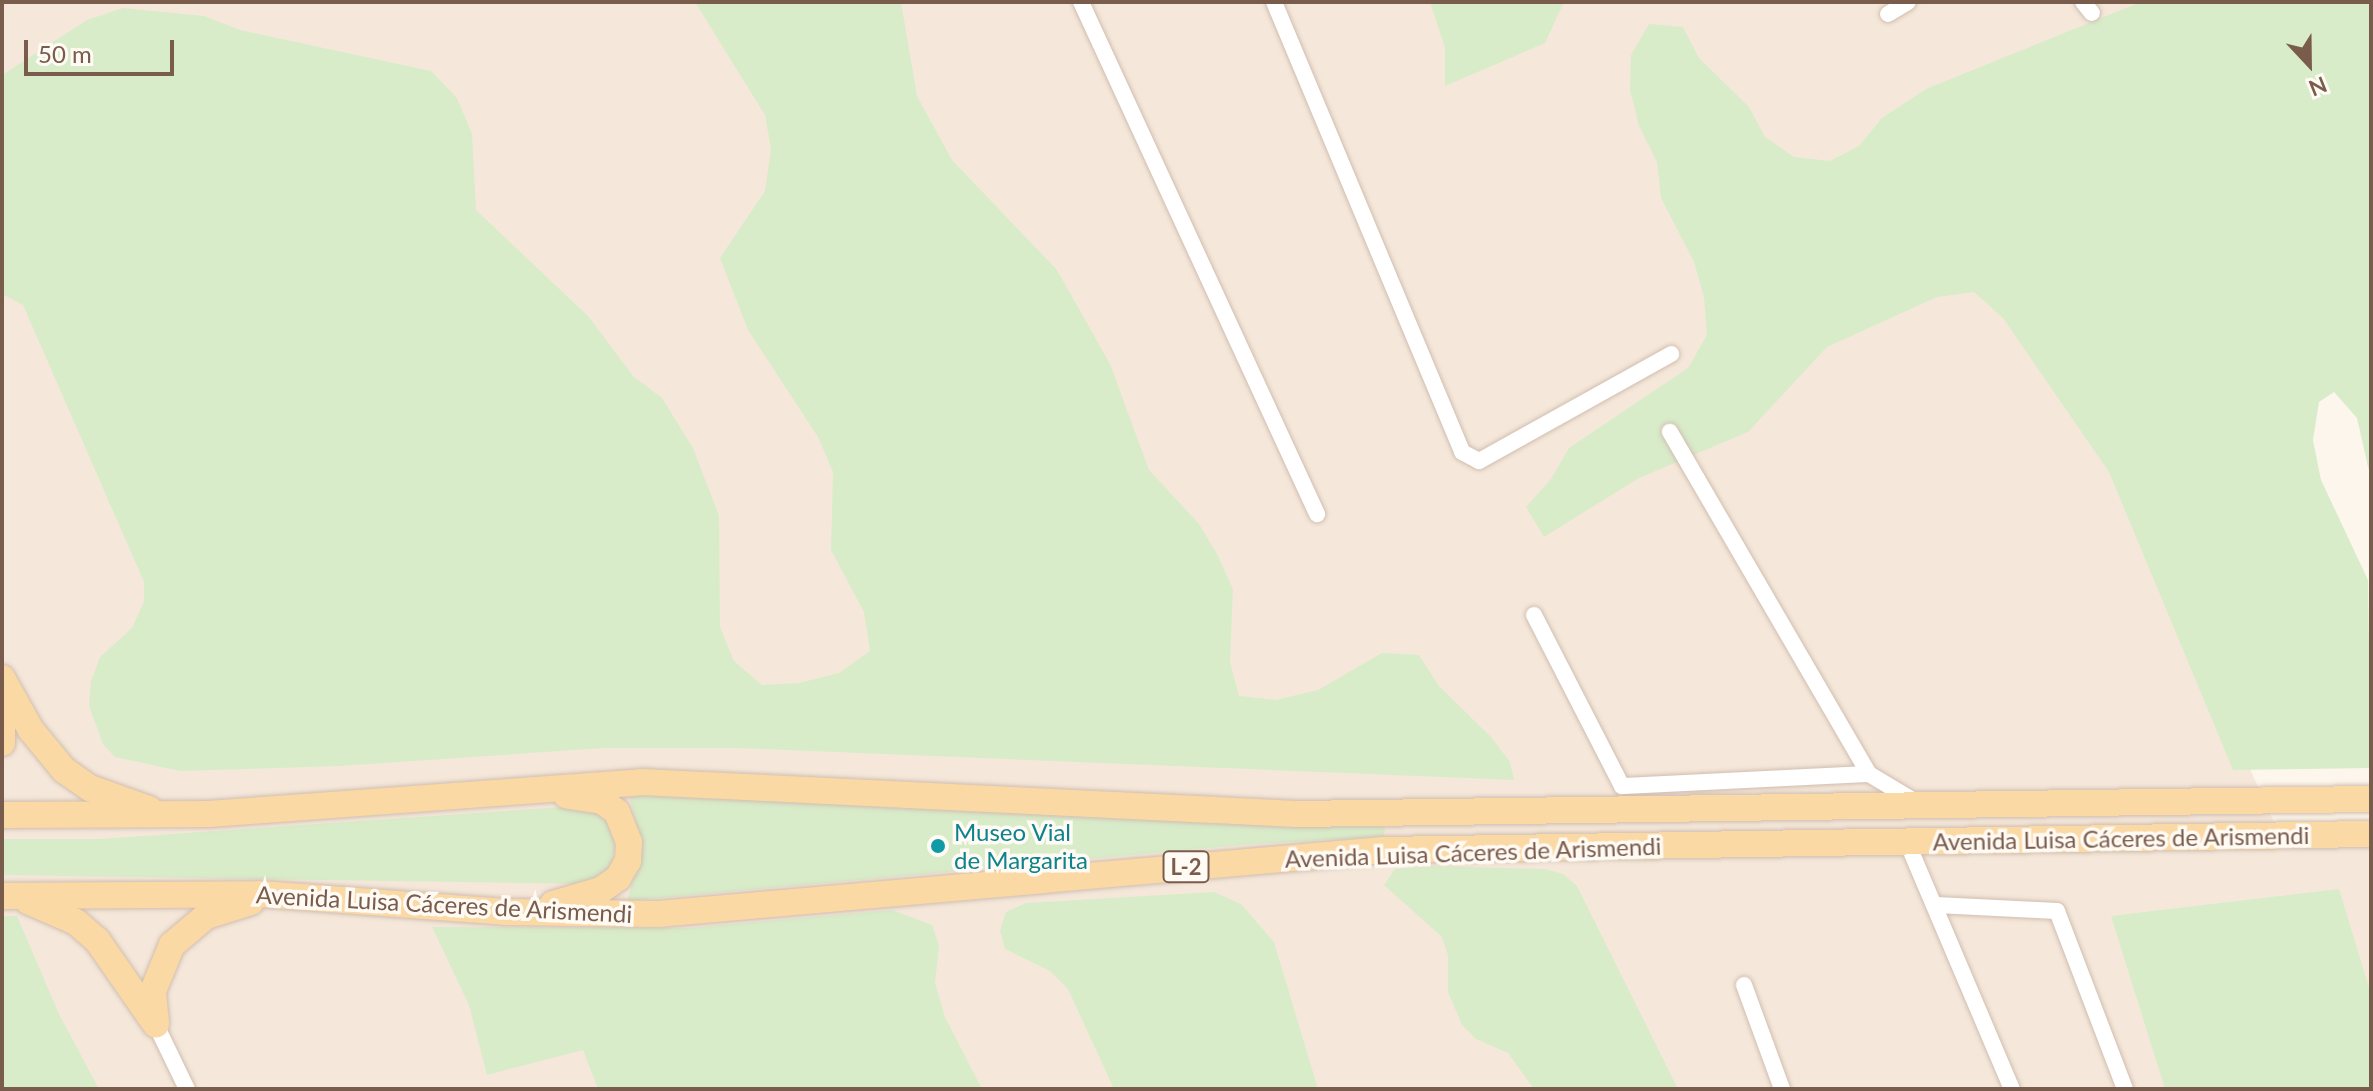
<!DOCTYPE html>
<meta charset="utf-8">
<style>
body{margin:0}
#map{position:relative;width:2373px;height:1091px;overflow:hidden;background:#fdf6ec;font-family:Lato,sans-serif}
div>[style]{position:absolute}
.residential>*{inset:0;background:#f5e8da}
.green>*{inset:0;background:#d8ecc9}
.roads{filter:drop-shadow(0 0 2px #d1beb0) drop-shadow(0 0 2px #d1beb0)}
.minor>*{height:16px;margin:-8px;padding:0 8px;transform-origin:8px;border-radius:8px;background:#fff}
.primary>*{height:26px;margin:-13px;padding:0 13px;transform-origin:13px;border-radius:13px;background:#fbd9a5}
.dots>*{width:22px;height:22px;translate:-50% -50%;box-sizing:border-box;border:4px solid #fffaf3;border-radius:50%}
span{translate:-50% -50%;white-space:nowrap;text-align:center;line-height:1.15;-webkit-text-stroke:7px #fffaf3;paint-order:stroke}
.shield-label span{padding:2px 6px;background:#fffaf3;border:2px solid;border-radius:6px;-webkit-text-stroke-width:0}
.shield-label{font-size:22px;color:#7a5c4d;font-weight:700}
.culture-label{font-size:24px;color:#0d838f}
.left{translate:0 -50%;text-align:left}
.street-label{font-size:24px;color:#7a5c4d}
.frame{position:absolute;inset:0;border:4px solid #7a5c4d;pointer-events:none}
.north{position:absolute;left:2269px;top:24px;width:80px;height:80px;-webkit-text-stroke:6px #fffaf3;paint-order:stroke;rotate:158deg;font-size:22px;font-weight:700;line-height:32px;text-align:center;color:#7a5c4d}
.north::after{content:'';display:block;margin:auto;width:28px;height:36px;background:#7a5c4d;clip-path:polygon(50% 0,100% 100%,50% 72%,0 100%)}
.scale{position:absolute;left:24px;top:40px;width:150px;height:36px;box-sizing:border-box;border:4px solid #7a5c4d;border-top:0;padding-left:10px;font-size:24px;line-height:28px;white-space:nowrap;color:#7a5c4d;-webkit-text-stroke:6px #fffaf3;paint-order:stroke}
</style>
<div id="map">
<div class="residential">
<i style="clip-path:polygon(2px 2px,2186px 2px,1964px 136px,2283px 842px,2371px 843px,2371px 1089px,2px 1089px)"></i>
</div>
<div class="green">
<i style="clip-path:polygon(695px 2px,901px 2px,917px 96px,952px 160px,1057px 270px,1110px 364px,1149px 470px,1199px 524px,1218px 556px,1233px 589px,1230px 662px,1239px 696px,1276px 700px,1318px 690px,1382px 653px,1419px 655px,1439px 686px,1492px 738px,1510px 762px,1514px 780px,736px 748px,605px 748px,340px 766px,180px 771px,115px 757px,103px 744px,89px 706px,91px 681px,100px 657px,132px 628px,144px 602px,144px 582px,23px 305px,2px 294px,2px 75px,87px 20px,123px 8px,204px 16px,240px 30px,431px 71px,457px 98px,472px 134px,476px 210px,589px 317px,633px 376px,662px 398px,693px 448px,719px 516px,720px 627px,734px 661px,762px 685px,799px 683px,839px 673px,870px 651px,864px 612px,831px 550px,833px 472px,818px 437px,748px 330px,720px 258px,765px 191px,771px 149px,765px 115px)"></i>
<i style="clip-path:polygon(1430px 2px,1564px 2px,1545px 43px,1445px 86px,1445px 48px)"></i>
<i style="clip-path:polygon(2141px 2px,2371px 2px,2371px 480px,2357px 418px,2334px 392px,2319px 402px,2313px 440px,2321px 480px,2368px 580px,2371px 768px,2233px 770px,2109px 472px,2003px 318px,1974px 292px,1937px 297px,1827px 347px,1748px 432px,1639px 478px,1544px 537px,1526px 507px,1551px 479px,1569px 448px,1688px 368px,1707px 335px,1704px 297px,1694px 262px,1661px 198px,1657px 162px,1639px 126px,1630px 90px,1631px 55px,1649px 24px,1683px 27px,1699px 58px,1749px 107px,1765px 137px,1794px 157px,1830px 161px,1859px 146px,1882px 118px,1926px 89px)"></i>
<i style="clip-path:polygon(629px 794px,1385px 827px,1384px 837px,1253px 844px,627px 901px,642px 848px)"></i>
<i style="clip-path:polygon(578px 806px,591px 807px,608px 820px,616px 839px,610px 871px,585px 884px,2px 875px,2px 839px,100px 839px)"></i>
<i style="clip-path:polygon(1432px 866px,1545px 869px,1563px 874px,1577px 886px,1678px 1089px,1534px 1089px,1508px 1053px,1476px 1039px,1462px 1025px,1448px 992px,1448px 955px,1442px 937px,1384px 885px,1395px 869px)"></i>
<i style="clip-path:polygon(2339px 889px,2371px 994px,2371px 1089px,2165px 1089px,2111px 916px)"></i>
<i style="clip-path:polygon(1214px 892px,1241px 904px,1274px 942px,1318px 1089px,1114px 1089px,1068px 989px,1050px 971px,1005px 949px,1000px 931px,1006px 912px,1026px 903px)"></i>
<i style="clip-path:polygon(892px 910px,932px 925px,939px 946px,935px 983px,945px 1017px,982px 1089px,598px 1089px,583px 1050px,487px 1075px,469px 1005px,432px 927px,688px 928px)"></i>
<i style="clip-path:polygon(2px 916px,17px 916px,59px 1014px,99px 1089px,2px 1089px)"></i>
</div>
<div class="roads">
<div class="minor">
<i style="left:1081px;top:2px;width:564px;rotate:65.25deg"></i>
<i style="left:1274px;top:2px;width:488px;rotate:67.3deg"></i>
<i style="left:1462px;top:452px;width:19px;rotate:28deg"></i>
<i style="left:1479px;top:461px;width:220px;rotate:-29.1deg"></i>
<i style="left:2083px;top:2px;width:14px;rotate:51deg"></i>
<i style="left:1888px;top:14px;width:23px;rotate:-31deg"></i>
<i style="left:1534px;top:615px;width:192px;rotate:62.8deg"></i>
<i style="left:1622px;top:786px;width:247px;rotate:-2.8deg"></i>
<i style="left:1869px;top:774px;width:396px;rotate:-120.2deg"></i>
<i style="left:1869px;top:774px;width:55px;rotate:30.8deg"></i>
<i style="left:1907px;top:842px;width:268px;rotate:67deg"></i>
<i style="left:1936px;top:905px;width:121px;rotate:2.8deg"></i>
<i style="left:2057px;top:911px;width:191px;rotate:69.1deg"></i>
<i style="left:1744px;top:985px;width:111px;rotate:69.9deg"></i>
<i style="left:156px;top:1025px;width:71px;rotate:64.2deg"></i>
</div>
<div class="primary">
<i style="left:2px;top:678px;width:60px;rotate:60.9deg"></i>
<i style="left:31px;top:730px;width:52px;rotate:50.5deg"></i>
<i style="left:64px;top:770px;width:32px;rotate:35deg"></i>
<i style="left:90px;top:788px;width:63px;rotate:19.6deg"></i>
<i style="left:2px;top:695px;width:48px;rotate:90deg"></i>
<i style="left:2px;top:815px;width:207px;rotate:-0.3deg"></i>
<i style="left:209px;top:814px;width:434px;rotate:-4.2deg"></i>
<i style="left:642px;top:782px;width:655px;rotate:2.8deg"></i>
<i style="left:1296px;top:814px;width:1075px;rotate:-0.8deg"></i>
<i style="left:2px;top:896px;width:259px;rotate:-0.4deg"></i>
<i style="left:261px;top:894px;width:246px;rotate:4.2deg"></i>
<i style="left:506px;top:912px;width:152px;rotate:0.8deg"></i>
<i style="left:658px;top:914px;width:728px;rotate:-5.04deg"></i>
<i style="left:1383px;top:850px;width:988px;rotate:-0.93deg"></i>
<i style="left:28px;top:901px;width:52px;rotate:23.6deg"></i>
<i style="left:76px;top:922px;width:28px;rotate:41deg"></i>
<i style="left:97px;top:940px;width:103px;rotate:55.2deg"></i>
<i style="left:553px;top:904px;width:50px;rotate:-16.3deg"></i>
<i style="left:601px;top:890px;width:21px;rotate:-35deg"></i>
<i style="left:618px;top:878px;width:20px;rotate:-60deg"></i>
<i style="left:628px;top:861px;width:19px;rotate:-87deg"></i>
<i style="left:629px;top:842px;width:32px;rotate:-112deg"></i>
<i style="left:617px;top:812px;width:19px;rotate:-144deg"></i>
<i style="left:602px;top:801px;width:36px;rotate:-171deg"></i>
<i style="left:156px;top:1022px;width:31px;rotate:-96deg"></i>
<i style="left:153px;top:991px;width:50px;rotate:-67.6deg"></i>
<i style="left:172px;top:945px;width:45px;rotate:-40.5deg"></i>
<i style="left:206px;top:916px;width:47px;rotate:-17.3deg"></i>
</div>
</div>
<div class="dots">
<i style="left:938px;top:846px;background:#0f9aa8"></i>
</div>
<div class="shield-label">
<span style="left:1186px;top:867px">L-2</span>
</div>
<div class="culture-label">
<span class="left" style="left:954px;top:846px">Museo Vial<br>de Margarita</span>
</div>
<div class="street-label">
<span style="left:2121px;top:838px;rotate:-1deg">Avenida Luisa Cáceres de Arismendi</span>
<span style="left:1473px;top:852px;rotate:-2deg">Avenida Luisa Cáceres de Arismendi</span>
<span style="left:444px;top:904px;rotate:3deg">Avenida Luisa Cáceres de Arismendi</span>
</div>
<div class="frame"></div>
<div class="north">N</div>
<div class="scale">50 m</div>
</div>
